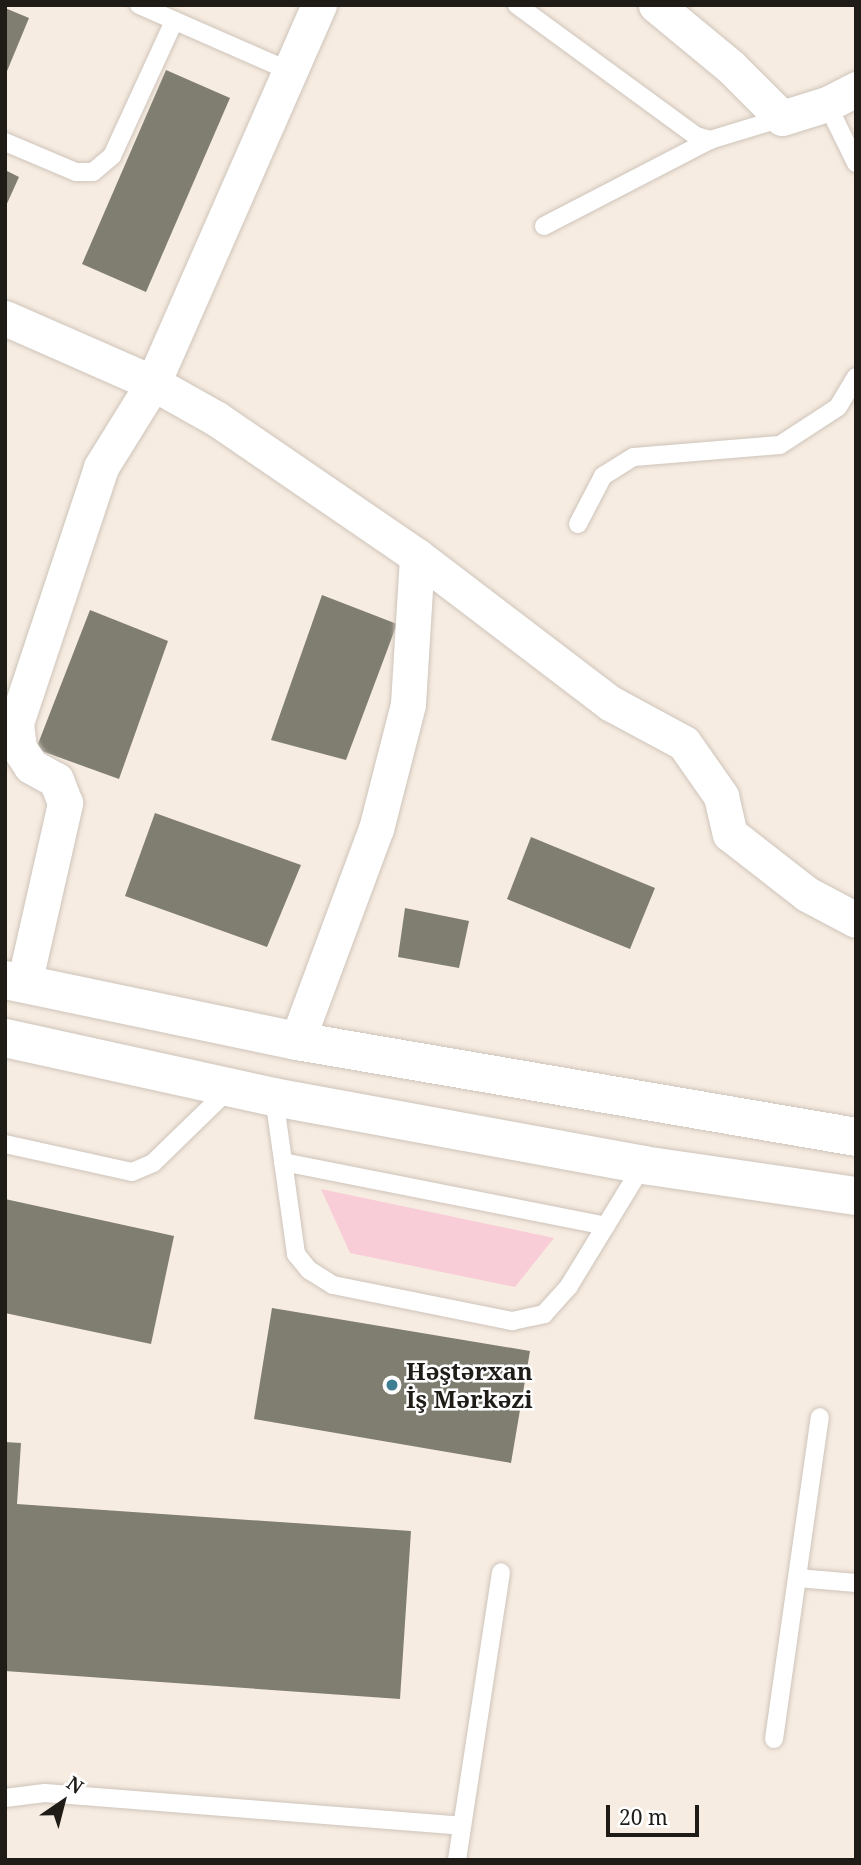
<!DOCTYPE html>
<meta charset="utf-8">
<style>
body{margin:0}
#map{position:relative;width:861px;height:1865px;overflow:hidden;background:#f7ece1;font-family:"Noto Serif",serif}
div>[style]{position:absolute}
.green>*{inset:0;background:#f8cdd7}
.building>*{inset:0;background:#807e71}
.roads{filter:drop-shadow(0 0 2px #cec4ba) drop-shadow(0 0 2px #cec4ba)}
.service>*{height:18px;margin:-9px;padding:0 9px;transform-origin:9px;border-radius:9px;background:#fff}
.minor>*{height:35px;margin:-17.5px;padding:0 17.5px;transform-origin:17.5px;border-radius:17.5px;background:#fff}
.secondary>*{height:38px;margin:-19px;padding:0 19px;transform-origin:19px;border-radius:19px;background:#fff}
.dots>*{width:19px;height:19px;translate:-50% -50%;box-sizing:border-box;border:4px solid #fff;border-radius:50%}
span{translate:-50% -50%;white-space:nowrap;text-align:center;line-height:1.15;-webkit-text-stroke:5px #fff;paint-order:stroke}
.poi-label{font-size:24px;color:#1f1c18;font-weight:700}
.left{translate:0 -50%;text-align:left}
.frame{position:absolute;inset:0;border:7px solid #1f1c18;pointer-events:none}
.north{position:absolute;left:28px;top:1767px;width:70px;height:70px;-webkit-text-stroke:5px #fff;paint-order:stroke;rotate:35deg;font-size:19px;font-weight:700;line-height:28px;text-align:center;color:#1f1c18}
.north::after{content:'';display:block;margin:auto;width:24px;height:32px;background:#1f1c18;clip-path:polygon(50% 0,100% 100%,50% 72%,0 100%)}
.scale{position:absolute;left:606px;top:1805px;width:93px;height:32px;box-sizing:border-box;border:4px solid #1f1c18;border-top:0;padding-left:9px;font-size:21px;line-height:24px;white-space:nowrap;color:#1f1c18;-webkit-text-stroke:5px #fff;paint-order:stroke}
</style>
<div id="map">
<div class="green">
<i style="clip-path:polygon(321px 1189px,554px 1238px,515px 1287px,350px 1253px)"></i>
</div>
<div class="building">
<i style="clip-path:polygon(5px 8px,29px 18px,5px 76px)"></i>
<i style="clip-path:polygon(166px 70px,230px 98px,146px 292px,82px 264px)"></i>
<i style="clip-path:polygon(5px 170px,19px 177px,5px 208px)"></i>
<i style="clip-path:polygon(322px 595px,397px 624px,346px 760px,271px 740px)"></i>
<i style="clip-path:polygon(90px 610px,168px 641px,119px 779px,36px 749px)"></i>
<i style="clip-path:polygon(155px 813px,301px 865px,267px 947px,125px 896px)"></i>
<i style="clip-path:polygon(531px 837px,655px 888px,630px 949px,507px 899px)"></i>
<i style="clip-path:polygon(405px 908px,469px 921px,459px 968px,398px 957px)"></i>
<i style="clip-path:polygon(5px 1199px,174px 1236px,151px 1344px,5px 1313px)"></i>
<i style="clip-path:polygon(272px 1308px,530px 1351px,511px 1463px,254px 1419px)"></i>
<i style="clip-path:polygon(5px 1442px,21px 1443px,17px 1504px,411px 1531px,400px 1699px,5px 1671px)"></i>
</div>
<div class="roads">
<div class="service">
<i style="left:139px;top:5px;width:164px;rotate:23.7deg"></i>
<i style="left:517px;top:5px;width:222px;rotate:36.2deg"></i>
<i style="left:696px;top:136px;width:15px;rotate:16deg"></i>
<i style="left:710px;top:140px;width:75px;rotate:-17deg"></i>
<i style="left:827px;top:104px;width:66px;rotate:63.8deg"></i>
<i style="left:5px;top:142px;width:77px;rotate:22.9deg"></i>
<i style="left:76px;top:172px;width:17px"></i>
<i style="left:93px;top:172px;width:25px;rotate:-40deg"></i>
<i style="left:112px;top:156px;width:149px;rotate:-65.3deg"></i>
<i style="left:544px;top:226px;width:187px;rotate:-27.4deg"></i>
<i style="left:578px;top:524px;width:54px;rotate:-62.5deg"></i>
<i style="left:603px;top:476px;width:36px;rotate:-32deg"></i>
<i style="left:634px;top:457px;width:146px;rotate:-4.7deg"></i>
<i style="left:780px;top:445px;width:69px;rotate:-33.2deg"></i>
<i style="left:838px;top:407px;width:35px;rotate:-59deg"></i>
<i style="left:274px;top:1097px;width:159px;rotate:82deg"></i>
<i style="left:296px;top:1254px;width:21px;rotate:51deg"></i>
<i style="left:309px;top:1270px;width:28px;rotate:32deg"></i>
<i style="left:333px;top:1285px;width:183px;rotate:11.4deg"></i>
<i style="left:512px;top:1321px;width:33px;rotate:-12deg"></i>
<i style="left:544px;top:1314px;width:38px;rotate:-48deg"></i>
<i style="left:569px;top:1286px;width:142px;rotate:-58.6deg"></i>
<i style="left:5px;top:1144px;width:130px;rotate:12.4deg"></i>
<i style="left:132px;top:1172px;width:23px;rotate:-23deg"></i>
<i style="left:153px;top:1163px;width:106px;rotate:-44.2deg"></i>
<i style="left:283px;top:1162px;width:329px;rotate:11.2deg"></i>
<i style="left:798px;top:1578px;width:58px;rotate:4.9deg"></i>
<i style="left:774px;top:1739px;width:325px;rotate:-81.9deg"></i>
<i style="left:5px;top:1798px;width:40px;rotate:-7.1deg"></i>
<i style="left:45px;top:1793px;width:418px;rotate:4.5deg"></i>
<i style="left:457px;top:1860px;width:291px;rotate:-81.3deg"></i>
</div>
<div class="minor">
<i style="left:656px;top:5px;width:97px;rotate:39.6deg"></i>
<i style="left:731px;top:67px;width:72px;rotate:45deg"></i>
<i style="left:782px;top:118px;width:47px;rotate:-17.3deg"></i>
<i style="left:827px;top:104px;width:33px;rotate:-27deg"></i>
<i style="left:5px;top:318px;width:162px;rotate:23.7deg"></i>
<i style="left:153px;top:383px;width:73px;rotate:29.4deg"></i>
<i style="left:217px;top:419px;width:242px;rotate:34.4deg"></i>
<i style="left:417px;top:556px;width:243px;rotate:37.3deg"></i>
<i style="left:610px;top:703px;width:84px;rotate:28.4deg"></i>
<i style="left:684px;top:743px;width:65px;rotate:55.1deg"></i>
<i style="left:721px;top:796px;width:39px;rotate:77deg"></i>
<i style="left:730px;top:834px;width:98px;rotate:37.9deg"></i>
<i style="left:807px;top:894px;width:55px;rotate:28deg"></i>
<i style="left:24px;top:984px;width:186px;rotate:-77.2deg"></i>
<i style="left:65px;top:803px;width:25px;rotate:-111deg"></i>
<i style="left:56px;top:780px;width:29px;rotate:-151deg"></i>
<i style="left:31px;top:766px;width:22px;rotate:-124deg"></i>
<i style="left:19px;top:748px;width:25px;rotate:-97deg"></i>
<i style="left:16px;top:723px;width:270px;rotate:-71.6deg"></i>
<i style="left:101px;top:467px;width:99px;rotate:-58.2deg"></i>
<i style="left:153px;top:383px;width:413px;rotate:-66.3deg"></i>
<i style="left:297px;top:1041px;width:226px;rotate:-69.6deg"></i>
<i style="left:376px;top:829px;width:129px;rotate:-75.6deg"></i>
<i style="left:408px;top:704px;width:148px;rotate:-86.5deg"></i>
</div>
<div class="secondary">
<i style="left:5px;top:980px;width:298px;rotate:11.8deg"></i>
<i style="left:297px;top:1041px;width:567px;rotate:9.74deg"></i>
<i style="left:5px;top:1038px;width:275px;rotate:12.4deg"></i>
<i style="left:274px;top:1097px;width:375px;rotate:10.4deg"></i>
<i style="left:643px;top:1165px;width:215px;rotate:8.3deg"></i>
</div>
</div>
<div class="dots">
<i style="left:392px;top:1385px;background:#407e94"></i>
</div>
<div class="poi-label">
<span class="left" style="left:406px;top:1385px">Həştərxan<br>İş Mərkəzi</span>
</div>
<div class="frame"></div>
<div class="north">N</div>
<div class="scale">20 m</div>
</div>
